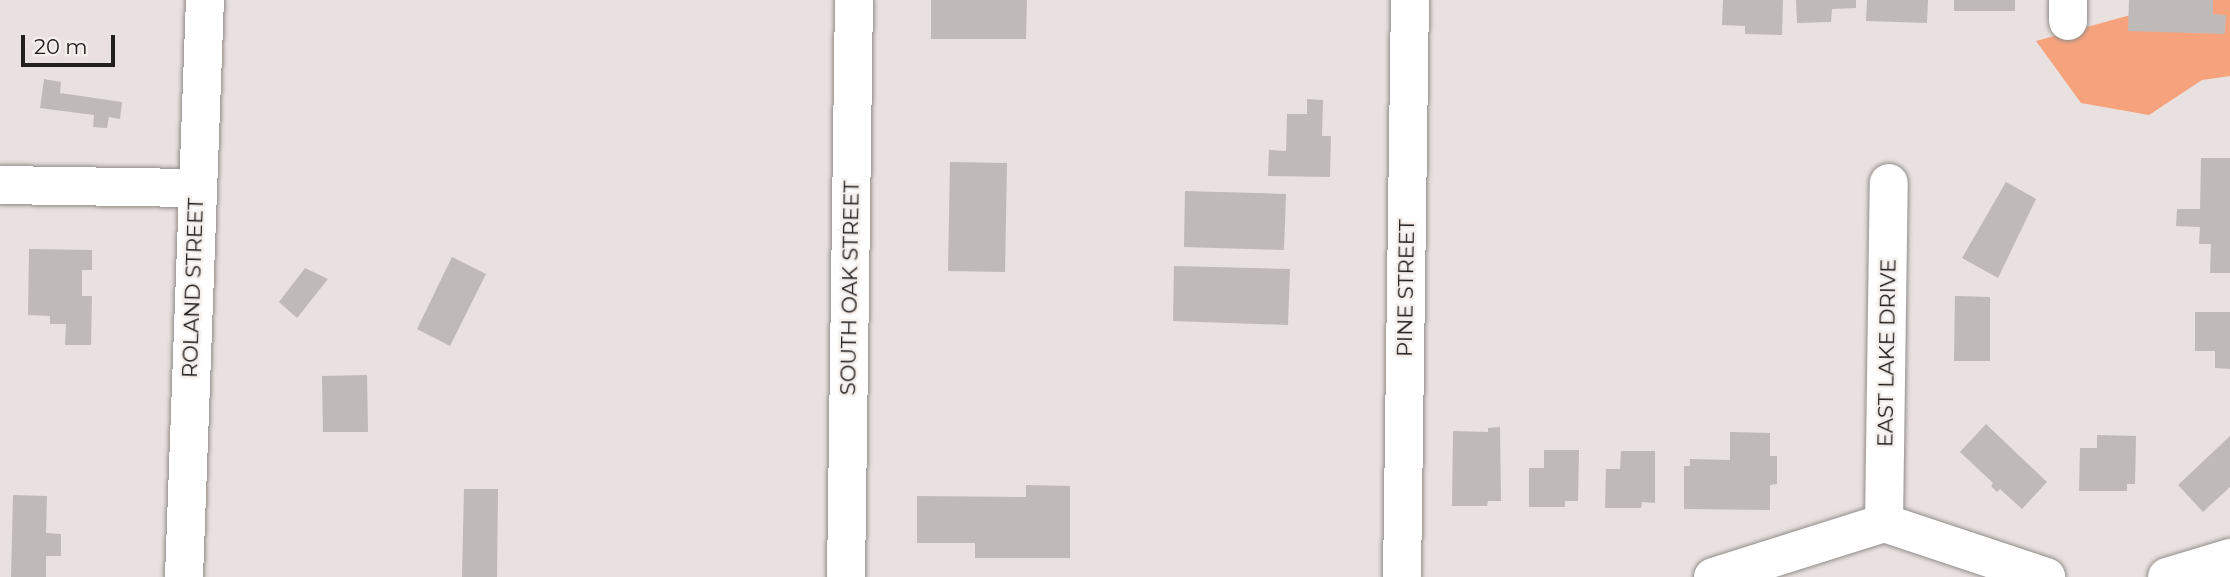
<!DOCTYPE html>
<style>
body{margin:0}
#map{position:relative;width:2230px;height:577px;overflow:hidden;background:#e8e1df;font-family:Montserrat,sans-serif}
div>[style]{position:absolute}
.green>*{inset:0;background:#f6a37d}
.building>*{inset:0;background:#bfb9b7}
.roads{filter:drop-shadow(0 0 2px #918c89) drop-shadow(0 0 2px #918c89)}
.minor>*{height:38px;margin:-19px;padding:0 19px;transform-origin:19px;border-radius:19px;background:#fff}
span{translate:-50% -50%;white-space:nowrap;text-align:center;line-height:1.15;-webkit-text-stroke:5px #f5efec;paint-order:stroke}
.street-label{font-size:21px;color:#22201f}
.scale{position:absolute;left:21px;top:35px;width:94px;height:32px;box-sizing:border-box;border:4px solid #22201f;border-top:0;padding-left:9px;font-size:21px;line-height:24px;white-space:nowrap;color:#22201f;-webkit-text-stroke:5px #f5efec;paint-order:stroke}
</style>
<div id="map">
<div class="green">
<i style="clip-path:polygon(2170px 0,2230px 0,2230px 76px,2202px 80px,2149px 115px,2081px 103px,2036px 41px,2156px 8px)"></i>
</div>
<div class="building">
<i style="clip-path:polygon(931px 0,1027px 0,1026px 39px,931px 39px)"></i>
<i style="clip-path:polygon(1723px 0,1783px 0,1782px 35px,1745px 34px,1745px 26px,1722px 25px)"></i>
<i style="clip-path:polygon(1796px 0,1856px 0,1856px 8px,1832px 9px,1831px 22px,1797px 23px)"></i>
<i style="clip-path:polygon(1867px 0,1928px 0,1927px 23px,1866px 21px)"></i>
<i style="clip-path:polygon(1954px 0,2015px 0,2015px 11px,1954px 11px)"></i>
<i style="clip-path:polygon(2129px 0,2213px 0,2213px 14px,2226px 15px,2225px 34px,2128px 31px)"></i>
<i style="clip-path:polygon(44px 79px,61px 82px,60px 93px,122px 102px,120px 119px,109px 117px,107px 128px,93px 127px,94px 115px,40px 108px)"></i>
<i style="clip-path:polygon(1307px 99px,1323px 100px,1322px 136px,1331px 136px,1330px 177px,1268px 176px,1269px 150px,1286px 151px,1287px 114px,1307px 114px)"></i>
<i style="clip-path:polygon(2201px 158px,2230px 158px,2230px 273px,2210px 273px,2211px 244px,2199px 244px,2200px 227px,2176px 226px,2177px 209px,2200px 209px)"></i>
<i style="clip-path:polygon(950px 162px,1007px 163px,1005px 272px,948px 271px)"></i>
<i style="clip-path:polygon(2006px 182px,2036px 199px,1998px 278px,1962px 258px)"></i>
<i style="clip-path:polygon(1185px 191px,1286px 194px,1284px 250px,1184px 247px)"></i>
<i style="clip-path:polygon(29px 249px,92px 250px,92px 270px,82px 270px,82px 296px,92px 296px,91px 345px,65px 345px,66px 324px,50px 324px,50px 316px,28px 315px)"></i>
<i style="clip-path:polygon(452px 257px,486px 274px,450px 346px,417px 329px)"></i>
<i style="clip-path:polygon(1174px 266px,1290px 269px,1288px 325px,1173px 321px)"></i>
<i style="clip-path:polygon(305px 268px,328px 279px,297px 318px,279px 302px)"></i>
<i style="clip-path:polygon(1955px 296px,1990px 297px,1990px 361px,1954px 361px)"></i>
<i style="clip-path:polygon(2195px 312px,2230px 312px,2230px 369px,2215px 368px,2215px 351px,2195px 351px)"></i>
<i style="clip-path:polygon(367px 375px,368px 432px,323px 432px,322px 376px)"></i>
<i style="clip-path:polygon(1986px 424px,2047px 482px,2022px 509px,2000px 489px,1997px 492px,1991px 486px,1993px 483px,1960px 452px)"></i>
<i style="clip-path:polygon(1500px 427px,1501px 501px,1488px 501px,1487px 506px,1452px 506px,1453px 431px,1488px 432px,1488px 428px)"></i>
<i style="clip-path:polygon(1730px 432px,1770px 433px,1770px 456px,1777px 456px,1777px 484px,1770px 485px,1770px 510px,1684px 509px,1684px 466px,1690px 466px,1690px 459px,1730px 460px)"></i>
<i style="clip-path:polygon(2097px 435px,2136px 436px,2135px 484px,2127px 484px,2127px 491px,2079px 491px,2080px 448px,2097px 448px)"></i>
<i style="clip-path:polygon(2230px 436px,2230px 487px,2203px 512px,2178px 485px)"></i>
<i style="clip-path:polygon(1544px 450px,1579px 450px,1578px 501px,1565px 501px,1565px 507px,1529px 507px,1529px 468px,1544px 468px)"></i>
<i style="clip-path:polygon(1621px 451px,1655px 451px,1655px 503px,1642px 502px,1641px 508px,1605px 508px,1606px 469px,1620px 469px)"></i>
<i style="clip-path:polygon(1026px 485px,1070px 486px,1070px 558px,975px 558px,975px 543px,917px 543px,917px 496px,1026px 497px)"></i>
<i style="clip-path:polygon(464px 489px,498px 489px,497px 577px,462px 577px)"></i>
<i style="clip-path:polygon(13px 495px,47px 496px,46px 533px,61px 534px,61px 556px,46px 556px,46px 577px,11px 577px)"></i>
</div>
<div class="roads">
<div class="minor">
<i style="left:2068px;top:0;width:21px;rotate:90deg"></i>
<i style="left:0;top:185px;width:196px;rotate:0.9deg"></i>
<i style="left:1884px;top:523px;width:340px;rotate:-89.2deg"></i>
<i style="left:184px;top:577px;width:577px;rotate:-87.92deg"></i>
<i style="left:846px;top:577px;width:577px;rotate:-89.21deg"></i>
<i style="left:1402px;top:577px;width:577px;rotate:-89.21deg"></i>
<i style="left:1713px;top:577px;width:179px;rotate:-17.5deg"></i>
<i style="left:1884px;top:523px;width:171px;rotate:18.4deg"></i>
<i style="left:2167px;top:577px;width:66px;rotate:-16.8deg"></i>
</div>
</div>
<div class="street-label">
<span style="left:193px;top:288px;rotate:-88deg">ROLAND STREET</span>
<span style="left:850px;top:288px;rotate:-89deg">SOUTH OAK STREET</span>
<span style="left:1406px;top:288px;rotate:-89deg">PINE STREET</span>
<span style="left:1887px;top:353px;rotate:-89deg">EAST LAKE DRIVE</span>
</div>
<div class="scale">20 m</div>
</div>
